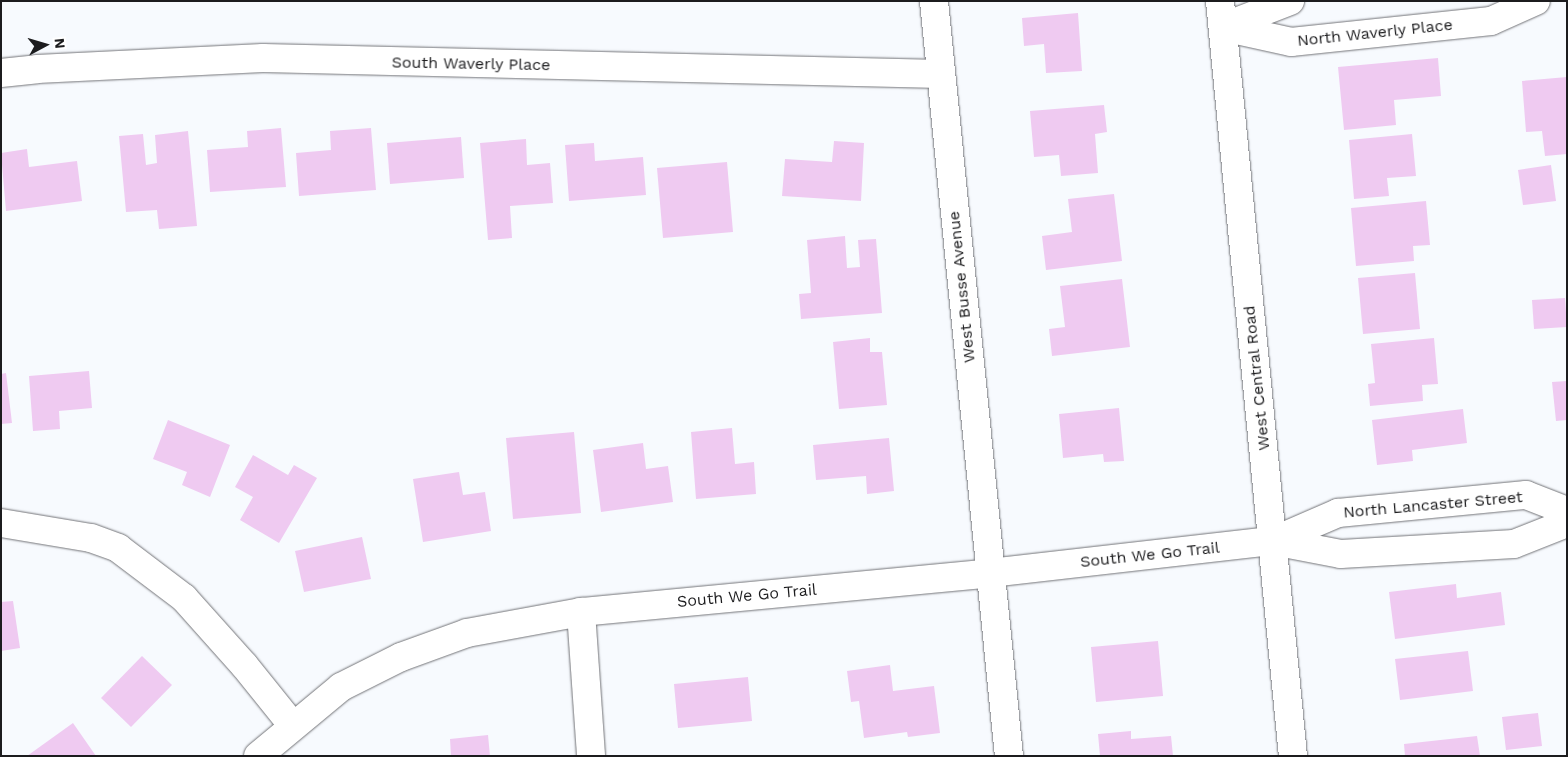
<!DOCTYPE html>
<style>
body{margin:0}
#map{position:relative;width:1568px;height:757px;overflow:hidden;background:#f7fafe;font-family:"Work Sans",sans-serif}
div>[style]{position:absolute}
.building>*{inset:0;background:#efcaf1}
.roads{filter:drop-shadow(0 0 1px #737478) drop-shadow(0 0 1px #737478)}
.street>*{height:28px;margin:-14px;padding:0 14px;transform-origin:14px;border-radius:14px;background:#fff}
.secondary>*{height:28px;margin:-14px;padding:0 14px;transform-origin:14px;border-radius:14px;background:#fff}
span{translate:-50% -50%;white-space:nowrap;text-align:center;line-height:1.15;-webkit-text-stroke:5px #fff;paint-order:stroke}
.street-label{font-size:16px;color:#1c1c1e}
.frame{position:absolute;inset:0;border:2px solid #1c1c1e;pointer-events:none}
.north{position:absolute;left:20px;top:20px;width:50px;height:50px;-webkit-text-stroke:4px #fff;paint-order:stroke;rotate:84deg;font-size:14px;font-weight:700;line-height:20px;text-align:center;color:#1c1c1e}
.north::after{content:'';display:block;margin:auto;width:18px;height:22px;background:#1c1c1e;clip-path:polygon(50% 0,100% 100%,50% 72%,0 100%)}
</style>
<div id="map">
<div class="building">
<i style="clip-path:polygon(1078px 13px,1082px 71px,1046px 73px,1044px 44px,1024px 46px,1022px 18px)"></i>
<i style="clip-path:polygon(1438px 58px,1441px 96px,1394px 100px,1396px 125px,1344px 130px,1338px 67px)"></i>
<i style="clip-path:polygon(1567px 77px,1567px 154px,1545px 156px,1542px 131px,1526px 132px,1522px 81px)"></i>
<i style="clip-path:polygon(1104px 105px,1107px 132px,1095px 134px,1098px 173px,1061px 176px,1059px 155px,1034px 157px,1030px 111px)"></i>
<i style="clip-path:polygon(281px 128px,286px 187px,210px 192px,207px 150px,248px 147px,247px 131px)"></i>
<i style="clip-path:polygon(371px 128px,376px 190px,299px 196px,296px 153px,331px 150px,330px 131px)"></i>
<i style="clip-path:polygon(188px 131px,197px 226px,159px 229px,157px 210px,126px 212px,119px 136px,143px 134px,146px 165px,157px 163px,155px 135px)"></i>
<i style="clip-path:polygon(1412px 134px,1416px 176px,1387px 178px,1389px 196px,1354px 199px,1349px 140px)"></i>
<i style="clip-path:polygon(461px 137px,464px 178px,390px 184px,387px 143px)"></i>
<i style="clip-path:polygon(526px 139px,527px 165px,550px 163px,553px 203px,510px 206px,512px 238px,488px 240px,480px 143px)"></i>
<i style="clip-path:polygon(834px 141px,864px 143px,861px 201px,782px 196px,785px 159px,832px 162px)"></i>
<i style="clip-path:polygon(594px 143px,595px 161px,643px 157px,646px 195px,569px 201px,565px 145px)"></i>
<i style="clip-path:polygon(27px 149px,29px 167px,77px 161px,82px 201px,6px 211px,1px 153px)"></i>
<i style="clip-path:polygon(727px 162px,733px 232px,663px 238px,657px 168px)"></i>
<i style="clip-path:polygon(1551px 165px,1556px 201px,1523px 205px,1518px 170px)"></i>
<i style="clip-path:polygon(1114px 194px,1122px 261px,1046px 270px,1042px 236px,1072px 232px,1068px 199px)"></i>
<i style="clip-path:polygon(1426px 201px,1430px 245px,1413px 246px,1414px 261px,1356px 266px,1351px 208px)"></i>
<i style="clip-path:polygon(845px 236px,847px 268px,860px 267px,858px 240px,876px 239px,882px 313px,801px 319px,799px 294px,811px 293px,807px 240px)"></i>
<i style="clip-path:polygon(1415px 273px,1420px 329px,1363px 334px,1358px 278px)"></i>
<i style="clip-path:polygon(1122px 279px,1130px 347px,1052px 356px,1049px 329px,1065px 327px,1060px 286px)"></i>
<i style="clip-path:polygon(1565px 298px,1567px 327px,1534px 329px,1532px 300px)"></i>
<i style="clip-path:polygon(870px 338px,870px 352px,882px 352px,887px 405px,839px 409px,833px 342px)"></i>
<i style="clip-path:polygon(1434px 338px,1438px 384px,1422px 385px,1423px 401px,1370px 406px,1368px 384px,1375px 383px,1371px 344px)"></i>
<i style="clip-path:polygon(89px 371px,92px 408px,59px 411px,60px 429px,33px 431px,29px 376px)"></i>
<i style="clip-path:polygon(6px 373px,12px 423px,1px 424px,1px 374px)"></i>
<i style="clip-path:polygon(1567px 381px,1567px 420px,1556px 421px,1552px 382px)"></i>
<i style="clip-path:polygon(1119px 408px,1124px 461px,1104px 462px,1103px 454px,1063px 458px,1059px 414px)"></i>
<i style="clip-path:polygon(1463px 409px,1467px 443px,1412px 450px,1413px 461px,1377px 465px,1372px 420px)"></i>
<i style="clip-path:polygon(168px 420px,230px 445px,210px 497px,182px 485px,187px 472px,153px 459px)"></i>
<i style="clip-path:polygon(732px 428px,735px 464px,754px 462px,756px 494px,696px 499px,691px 432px)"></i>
<i style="clip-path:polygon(574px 432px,581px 513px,513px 519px,506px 438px)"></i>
<i style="clip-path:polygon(889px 438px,894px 491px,867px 494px,866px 476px,816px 480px,813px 445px)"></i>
<i style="clip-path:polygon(643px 443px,646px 469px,668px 466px,673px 502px,601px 512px,593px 450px)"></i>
<i style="clip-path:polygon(253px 455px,288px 475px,294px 465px,317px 478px,279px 543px,240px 520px,253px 497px,235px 487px)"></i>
<i style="clip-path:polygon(459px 472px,463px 495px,485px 492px,491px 531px,423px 542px,413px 479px)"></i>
<i style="clip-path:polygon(362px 537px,371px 579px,304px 592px,295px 551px)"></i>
<i style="clip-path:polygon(1456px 584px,1457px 598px,1501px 592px,1505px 625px,1395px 639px,1389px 592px)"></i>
<i style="clip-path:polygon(13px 601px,20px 648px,1px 651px,1px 602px)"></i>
<i style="clip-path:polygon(1158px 641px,1163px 696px,1096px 702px,1091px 647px)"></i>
<i style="clip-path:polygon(1468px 651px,1473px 691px,1400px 700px,1395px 659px)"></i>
<i style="clip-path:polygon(142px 656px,172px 685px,131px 727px,101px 698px)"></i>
<i style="clip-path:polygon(890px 665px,893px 691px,934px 686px,940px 733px,908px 737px,907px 732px,864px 738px,859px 701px,851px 702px,847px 671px)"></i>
<i style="clip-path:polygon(748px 677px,752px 721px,678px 728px,674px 684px)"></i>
<i style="clip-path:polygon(1538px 713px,1542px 746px,1506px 750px,1502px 717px)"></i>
<i style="clip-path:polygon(73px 723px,96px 756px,27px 756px)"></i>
<i style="clip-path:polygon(1131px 731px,1131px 739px,1171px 736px,1173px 756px,1100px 756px,1098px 734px)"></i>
<i style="clip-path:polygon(488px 735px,490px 756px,451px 756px,450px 739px)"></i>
<i style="clip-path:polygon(1477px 736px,1480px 756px,1405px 756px,1404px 744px)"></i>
</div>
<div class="roads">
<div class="street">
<i style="left:934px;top:1px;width:759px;rotate:84.33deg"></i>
<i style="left:1223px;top:27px;width:70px;rotate:12.4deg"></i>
<i style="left:1291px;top:42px;width:201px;rotate:-6deg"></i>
<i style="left:1491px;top:21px;width:49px;rotate:-24deg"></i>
<i style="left:1223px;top:27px;width:72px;rotate:-21.2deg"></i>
<i style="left:1px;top:73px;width:36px;rotate:-6deg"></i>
<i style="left:37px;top:69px;width:226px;rotate:-2.8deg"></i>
<i style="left:263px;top:58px;width:678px;rotate:1.35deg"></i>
<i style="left:1px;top:523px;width:91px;rotate:9.5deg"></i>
<i style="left:91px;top:538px;width:29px;rotate:20deg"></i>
<i style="left:118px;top:548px;width:83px;rotate:37.1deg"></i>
<i style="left:184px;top:598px;width:90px;rotate:48.2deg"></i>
<i style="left:244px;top:665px;width:78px;rotate:51.2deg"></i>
<i style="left:1273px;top:541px;width:69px;rotate:10.8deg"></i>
<i style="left:1341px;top:554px;width:173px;rotate:-3.3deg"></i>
<i style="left:1514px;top:544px;width:57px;rotate:-21.6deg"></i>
<i style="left:581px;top:612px;width:144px;rotate:86deg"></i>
<i style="left:258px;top:756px;width:108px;rotate:-39.7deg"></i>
<i style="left:341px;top:687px;width:67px;rotate:-26.6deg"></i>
<i style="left:401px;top:657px;width:70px;rotate:-20deg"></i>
<i style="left:467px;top:633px;width:116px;rotate:-10.4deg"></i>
<i style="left:581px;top:612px;width:411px;rotate:-5.4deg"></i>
<i style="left:990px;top:573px;width:285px;rotate:-6.5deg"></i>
<i style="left:1273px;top:541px;width:71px;rotate:-23.3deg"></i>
<i style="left:1338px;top:513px;width:189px;rotate:-5.5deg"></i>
<i style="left:1526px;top:495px;width:44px;rotate:21.3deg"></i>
</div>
<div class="secondary">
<i style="left:1220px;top:1px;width:759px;rotate:84.48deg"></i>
</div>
</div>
<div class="street-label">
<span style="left:1375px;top:33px;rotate:-6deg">North Waverly Place</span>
<span style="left:471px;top:64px;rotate:1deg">South Waverly Place</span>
<span style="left:962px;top:287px;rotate:-96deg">West Busse Avenue</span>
<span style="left:1257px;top:378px;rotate:-96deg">West Central Road</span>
<span style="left:1433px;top:505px;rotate:-5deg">North Lancaster Street</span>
<span style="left:1150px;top:555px;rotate:-6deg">South We Go Trail</span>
<span style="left:747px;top:596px;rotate:-5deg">South We Go Trail</span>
</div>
<div class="frame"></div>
<div class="north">N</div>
</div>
